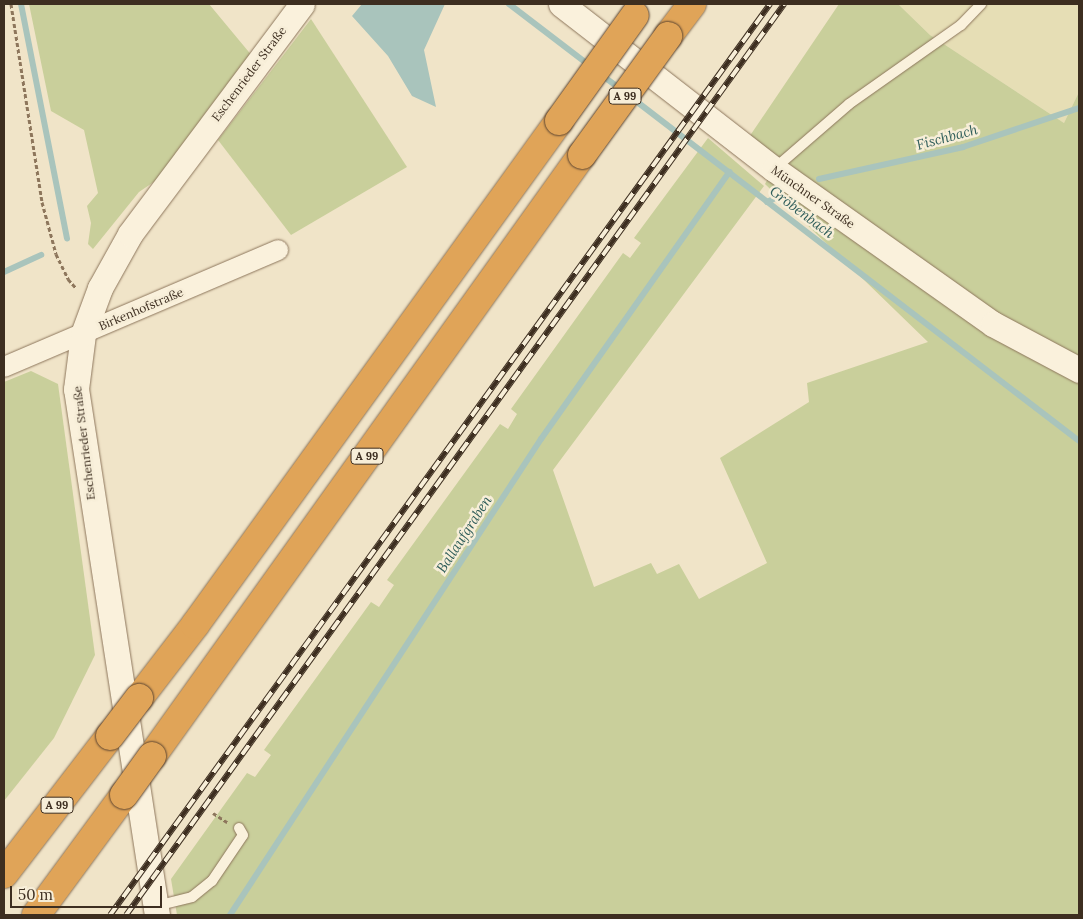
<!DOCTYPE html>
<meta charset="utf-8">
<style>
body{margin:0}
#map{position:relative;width:1083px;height:919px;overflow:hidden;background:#f0e4c8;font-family:Lora,serif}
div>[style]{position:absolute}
.farmland>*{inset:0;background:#e6deb5}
.green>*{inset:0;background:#c9cf9b}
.water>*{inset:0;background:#a9c4bc}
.stream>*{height:6px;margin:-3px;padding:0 3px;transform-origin:3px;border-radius:3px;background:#a9c4bc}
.path>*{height:3px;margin-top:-1.5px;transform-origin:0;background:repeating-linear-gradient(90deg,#8d765c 0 4px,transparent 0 6.5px)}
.roads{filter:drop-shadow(0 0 1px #8d765c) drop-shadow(0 0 1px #8d765c)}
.service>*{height:10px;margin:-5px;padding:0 5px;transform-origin:5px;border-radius:5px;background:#faf1dc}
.minor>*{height:20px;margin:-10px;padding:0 10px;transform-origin:10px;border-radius:10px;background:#faf1dc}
.tertiary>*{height:25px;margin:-12.5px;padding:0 12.5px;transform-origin:12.5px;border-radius:12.5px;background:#faf1dc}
.motorway>*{height:28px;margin:-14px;padding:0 14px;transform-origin:14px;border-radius:14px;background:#e0a458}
.rail>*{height:5.5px;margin-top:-2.75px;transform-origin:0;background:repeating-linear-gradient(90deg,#f7eed8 0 11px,#3d2e20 0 22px);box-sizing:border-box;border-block:1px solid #3d2e20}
.bridges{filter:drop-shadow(0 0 1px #5b4430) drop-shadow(0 0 1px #5b4430)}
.motorway-bridge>*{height:28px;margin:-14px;padding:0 14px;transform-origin:14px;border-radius:14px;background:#e0a458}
span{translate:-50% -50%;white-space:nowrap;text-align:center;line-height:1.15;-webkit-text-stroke:5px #f7eed8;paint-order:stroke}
.shield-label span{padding:1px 4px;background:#f7eed8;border:1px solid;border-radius:4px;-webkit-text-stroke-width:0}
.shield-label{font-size:11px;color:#3d2e20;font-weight:700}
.street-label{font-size:12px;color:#3d2e20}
.water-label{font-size:14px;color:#2f5d5a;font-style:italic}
.frame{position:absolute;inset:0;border:5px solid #3d2e20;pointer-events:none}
.scale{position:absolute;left:10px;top:886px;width:152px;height:22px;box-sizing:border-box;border:2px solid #3d2e20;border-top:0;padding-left:6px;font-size:15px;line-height:18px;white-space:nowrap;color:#3d2e20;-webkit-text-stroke:4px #f7eed8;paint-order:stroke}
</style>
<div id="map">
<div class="farmland">
<i style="clip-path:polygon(898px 4px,1079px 4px,1079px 92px,1064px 123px,930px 35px)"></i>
</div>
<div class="green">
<i style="clip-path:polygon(29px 4px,209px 4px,253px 57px,161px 177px,139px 192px,93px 249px,88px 244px,91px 223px,87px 206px,98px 193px,84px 130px,51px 111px)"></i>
<i style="clip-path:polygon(839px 4px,898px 4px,930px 35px,1064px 123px,1079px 92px,1079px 915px,177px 915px,171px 879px,247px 773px,255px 777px,271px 755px,264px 750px,371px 602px,379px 607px,394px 585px,387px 580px,500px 424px,508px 429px,517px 414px,511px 409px,623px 253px,630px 258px,641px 243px,634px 238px,708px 138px,764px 186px,553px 470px,594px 587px,651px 563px,657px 574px,679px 564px,699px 599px,767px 563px,720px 458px,809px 402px,807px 383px,928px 342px,765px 184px,773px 169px,743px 146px)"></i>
<i style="clip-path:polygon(311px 19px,407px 167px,291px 235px,218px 140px)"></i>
<i style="clip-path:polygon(31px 371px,58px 384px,95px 655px,54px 738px,4px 801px,4px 382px)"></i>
</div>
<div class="water">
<i style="clip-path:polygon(362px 4px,445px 4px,424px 50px,436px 107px,412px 96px,388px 56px,352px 16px)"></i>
</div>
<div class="stream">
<i style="left:21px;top:4px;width:239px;rotate:78.9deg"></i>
<i style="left:509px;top:4px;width:102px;rotate:37.4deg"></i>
<i style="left:600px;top:74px;width:27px;rotate:36deg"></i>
<i style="left:632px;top:98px;width:563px;rotate:37.5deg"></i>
<i style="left:819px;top:179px;width:148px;rotate:-12.5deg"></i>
<i style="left:963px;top:147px;width:122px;rotate:-18.6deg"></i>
<i style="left:767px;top:202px;width:14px;rotate:-25deg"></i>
<i style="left:4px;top:272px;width:41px;rotate:-24.7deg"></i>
<i style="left:230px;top:915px;width:569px;rotate:-56.84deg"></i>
<i style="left:541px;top:439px;width:327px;rotate:-54.8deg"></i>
</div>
<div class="path">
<i style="left:11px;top:4px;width:200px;rotate:81.1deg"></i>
<i style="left:42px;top:202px;width:54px;rotate:74.9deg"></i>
<i style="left:56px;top:254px;width:28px;rotate:64deg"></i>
<i style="left:68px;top:279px;width:12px;rotate:48deg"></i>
<i style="left:213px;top:813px;width:17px;rotate:33deg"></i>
</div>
<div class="roads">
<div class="service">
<i style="left:774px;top:169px;width:99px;rotate:-40.9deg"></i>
<i style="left:849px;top:104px;width:137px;rotate:-35.2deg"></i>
<i style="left:961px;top:25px;width:29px;rotate:-46deg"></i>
<i style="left:156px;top:906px;width:37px;rotate:-14deg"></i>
<i style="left:192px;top:897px;width:26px;rotate:-39deg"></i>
<i style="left:212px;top:881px;width:55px;rotate:-56deg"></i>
<i style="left:243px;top:835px;width:8px;rotate:-120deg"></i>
</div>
<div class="minor">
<i style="left:4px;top:367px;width:298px;rotate:-23.1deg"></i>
</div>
<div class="tertiary">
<i style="left:561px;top:4px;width:269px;rotate:37.8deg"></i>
<i style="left:774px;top:169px;width:268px;rotate:35.3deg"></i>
<i style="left:993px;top:324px;width:98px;rotate:28.1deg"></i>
<i style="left:157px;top:915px;width:532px;rotate:-98.75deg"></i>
<i style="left:76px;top:389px;width:55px;rotate:-82.7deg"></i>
<i style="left:83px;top:334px;width:49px;rotate:-69.7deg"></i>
<i style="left:100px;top:288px;width:62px;rotate:-60.9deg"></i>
<i style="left:130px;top:234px;width:287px;rotate:-53.2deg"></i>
</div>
<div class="motorway">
<i style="left:668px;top:36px;width:40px;rotate:-53deg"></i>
<i style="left:139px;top:698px;width:92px;rotate:-52.5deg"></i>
<i style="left:195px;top:625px;width:622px;rotate:-54.16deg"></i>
<i style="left:152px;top:756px;width:739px;rotate:-54.42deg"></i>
<i style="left:4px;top:874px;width:174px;rotate:-52.5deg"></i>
<i style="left:36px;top:915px;width:149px;rotate:-53.7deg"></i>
</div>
</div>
<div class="rail">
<i style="left:110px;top:915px;width:1125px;rotate:-54.08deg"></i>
<i style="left:126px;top:915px;width:1124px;rotate:-54.16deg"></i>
</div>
<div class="bridges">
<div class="motorway-bridge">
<i style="left:559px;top:121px;width:130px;rotate:-54.4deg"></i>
<i style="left:582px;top:155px;width:147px;rotate:-54.1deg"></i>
<i style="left:110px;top:736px;width:48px;rotate:-52.7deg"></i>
<i style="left:124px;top:795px;width:48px;rotate:-54.3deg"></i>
</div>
</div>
<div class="shield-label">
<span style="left:625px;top:96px">A 99</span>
<span style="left:367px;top:456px">A 99</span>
<span style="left:57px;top:805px">A 99</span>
</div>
<div class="street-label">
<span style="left:249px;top:74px;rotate:-53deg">Eschenrieder Straße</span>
<span style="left:813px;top:197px;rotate:35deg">Münchner Straße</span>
<span style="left:141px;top:309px;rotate:-23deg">Birkenhofstraße</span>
<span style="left:84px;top:443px;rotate:-97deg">Eschenrieder Straße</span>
</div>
<div class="water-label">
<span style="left:947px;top:137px;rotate:-15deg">Fischbach</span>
<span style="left:802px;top:212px;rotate:37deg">Gröbenbach</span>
<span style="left:464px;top:534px;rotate:-57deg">Ballaufgraben</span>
</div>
<div class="frame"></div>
<div class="scale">50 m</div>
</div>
